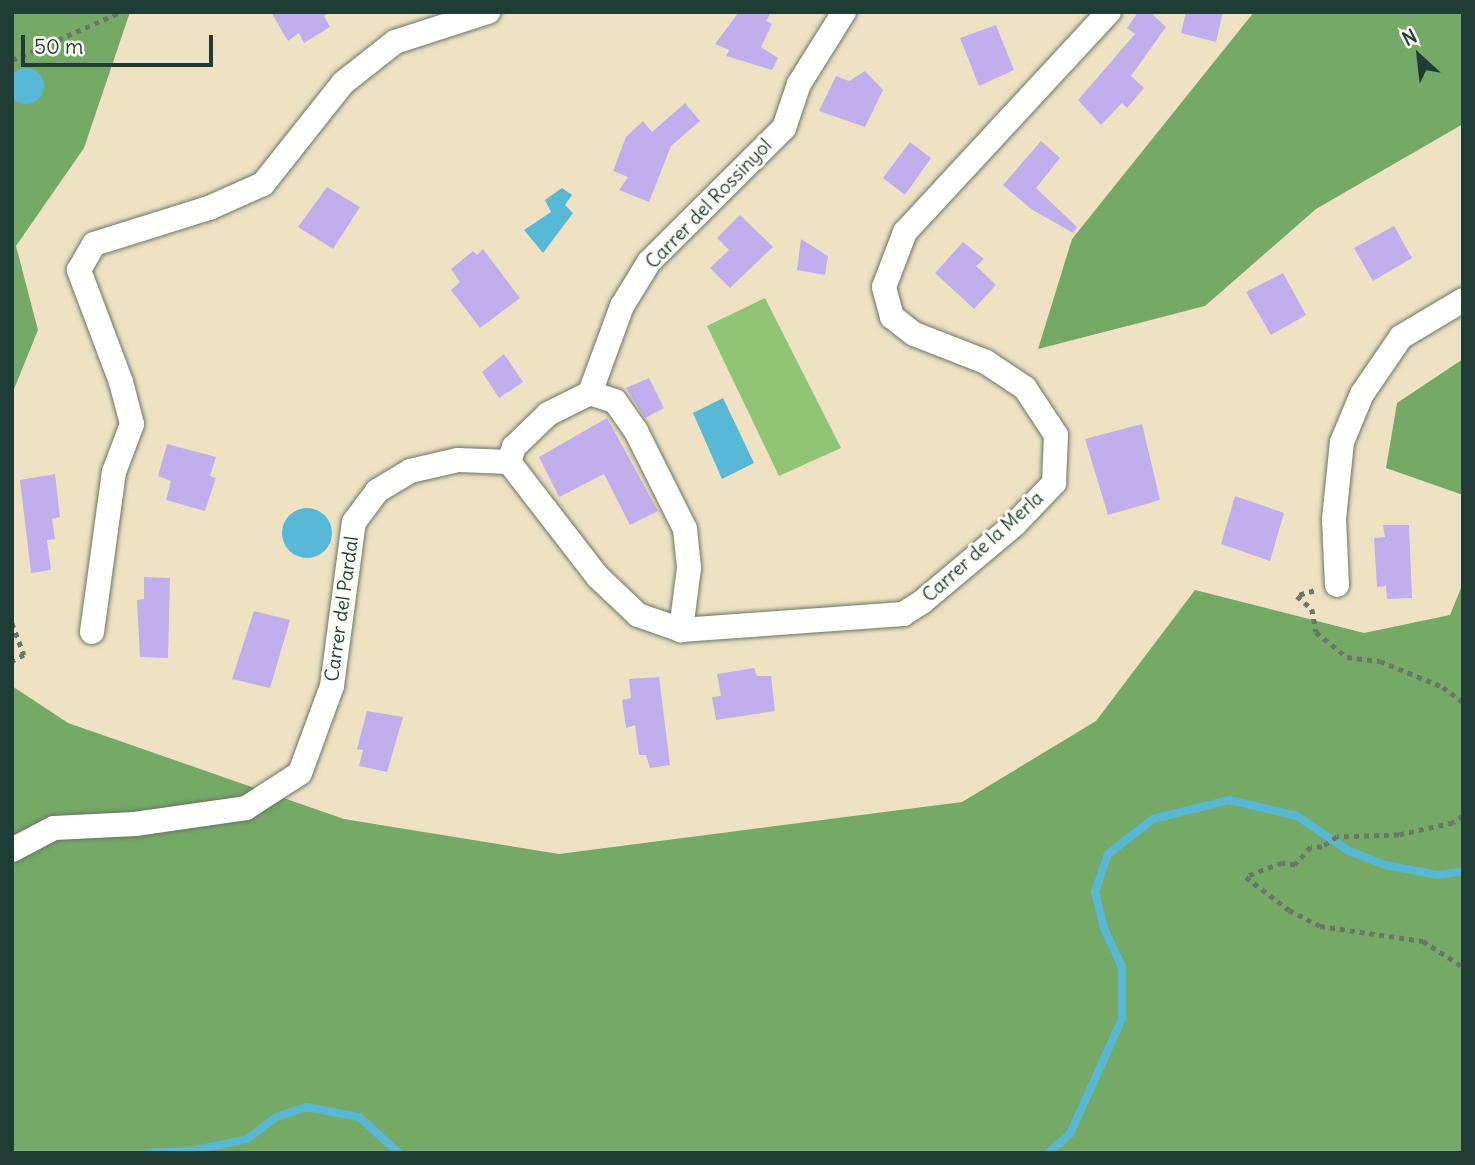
<!DOCTYPE html>
<style>
body{margin:0}
#map{position:relative;width:1475px;height:1165px;overflow:hidden;background:#efe2c3;font-family:Delius,sans-serif}
div>[style]{position:absolute}
.green>*{inset:0;background:#92c475}
.forest>*{inset:0;background:#75aa66}
.water>*{inset:0;background:#58b9d6}
.round{border-radius:50%}
.stream>*{height:8px;margin:-4px;padding:0 4px;transform-origin:4px;border-radius:4px;background:#58b9d6}
.building>*{inset:0;background:#c1afed}
.path>*{height:4.5px;margin-top:-2.25px;transform-origin:0;background:repeating-linear-gradient(90deg,#687766 0 5px,transparent 0 10px)}
.roads{filter:drop-shadow(0 0 2px #687766) drop-shadow(0 0 2px #687766)}
.minor>*{height:24px;margin:-12px;padding:0 12px;transform-origin:12px;border-radius:12px;background:#fff}
span{translate:-50% -50%;white-space:nowrap;text-align:center;line-height:1.15;-webkit-text-stroke:6px #fdfcf7;paint-order:stroke}
.street-label{font-size:19px;color:#1f3d34}
.frame{position:absolute;inset:0;border:14px solid #1f3d34;pointer-events:none}
.north{position:absolute;left:1384px;top:21px;width:70px;height:70px;-webkit-text-stroke:5px #fdfcf7;paint-order:stroke;rotate:333deg;font-size:19px;font-weight:700;line-height:28px;text-align:center;color:#1f3d34}
.north::after{content:'';display:block;margin:auto;width:24px;height:32px;background:#1f3d34;clip-path:polygon(50% 0,100% 100%,50% 72%,0 100%)}
.scale{position:absolute;left:21px;top:35px;width:192px;height:32px;box-sizing:border-box;border:4px solid #1f3d34;border-top:0;padding-left:9px;font-size:21px;line-height:24px;white-space:nowrap;color:#1f3d34;-webkit-text-stroke:5px #fdfcf7;paint-order:stroke}
</style>
<div id="map">
<div class="green">
<i style="clip-path:polygon(765px 298px,841px 448px,779px 476px,707px 326px)"></i>
</div>
<div class="forest">
<i style="clip-path:polygon(12px 12px,130px 12px,84px 148px,16px 246px,38px 330px,12px 394px)"></i>
<i style="clip-path:polygon(1254px 12px,1463px 12px,1463px 124px,1316px 209px,1205px 306px,1038px 349px,1072px 239px)"></i>
<i style="clip-path:polygon(1463px 359px,1463px 495px,1386px 468px,1397px 403px)"></i>
<i style="clip-path:polygon(1463px 583px,1463px 1153px,12px 1153px,12px 686px,68px 723px,344px 819px,559px 854px,962px 802px,1096px 721px,1195px 590px,1364px 633px,1450px 615px)"></i>
</div>
<div class="water">
<i class="round" style="left:8px;top:68px;width:36px;height:36px"></i>
<i style="clip-path:polygon(562px 188px,572px 195px,565px 205px,573px 213px,543px 253px,524px 230px,551px 212px,545px 200px)"></i>
<i style="clip-path:polygon(723px 398px,754px 463px,722px 479px,693px 413px)"></i>
<i class="round" style="left:282px;top:508px;width:50px;height:50px"></i>
</div>
<div class="stream">
<i style="left:147px;top:1153px;width:44px;rotate:-2.6deg"></i>
<i style="left:191px;top:1151px;width:57px;rotate:-12.1deg"></i>
<i style="left:247px;top:1139px;width:36px;rotate:-37deg"></i>
<i style="left:276px;top:1117px;width:32px;rotate:-18deg"></i>
<i style="left:306px;top:1107px;width:54px;rotate:10.7deg"></i>
<i style="left:359px;top:1117px;width:54px;rotate:42deg"></i>
<i style="left:1048px;top:1153px;width:29px;rotate:-41deg"></i>
<i style="left:1070px;top:1134px;width:126px;rotate:-65.7deg"></i>
<i style="left:1122px;top:1019px;width:52px;rotate:-90deg"></i>
<i style="left:1122px;top:967px;width:43px;rotate:-114.8deg"></i>
<i style="left:1104px;top:928px;width:37px;rotate:-104deg"></i>
<i style="left:1095px;top:892px;width:40px;rotate:-71.1deg"></i>
<i style="left:1108px;top:854px;width:57px;rotate:-37.9deg"></i>
<i style="left:1153px;top:819px;width:78px;rotate:-14deg"></i>
<i style="left:1229px;top:800px;width:70px;rotate:13.2deg"></i>
<i style="left:1297px;top:816px;width:63px;rotate:33.9deg"></i>
<i style="left:1349px;top:851px;width:39px;rotate:21deg"></i>
<i style="left:1385px;top:865px;width:54px;rotate:10.7deg"></i>
<i style="left:1438px;top:875px;width:25px;rotate:-9deg"></i>
</div>
<div class="building">
<i style="clip-path:polygon(271px 12px,329px 12px,324px 16px,330px 27px,304px 43px,299px 33px,288px 41px)"></i>
<i style="clip-path:polygon(739px 12px,771px 12px,766px 21px,772px 24px,761px 47px,778px 58px,772px 70px,726px 56px,729px 50px,715px 44px)"></i>
<i style="clip-path:polygon(1138px 12px,1150px 12px,1166px 27px,1131px 76px,1144px 88px,1127px 108px,1122px 103px,1101px 125px,1078px 100px,1135px 34px,1127px 28px)"></i>
<i style="clip-path:polygon(1186px 12px,1223px 12px,1216px 42px,1181px 33px)"></i>
<i style="clip-path:polygon(996px 25px,1014px 70px,979px 86px,960px 38px)"></i>
<i style="clip-path:polygon(865px 71px,883px 90px,865px 127px,819px 111px,836px 76px,849px 81px)"></i>
<i style="clip-path:polygon(685px 103px,700px 121px,671px 146px,649px 202px,619px 190px,628px 177px,613px 171px,626px 137px,643px 121px,652px 132px)"></i>
<i style="clip-path:polygon(1041px 141px,1060px 158px,1036px 188px,1077px 227px,1073px 233px,1031px 209px,1003px 185px)"></i>
<i style="clip-path:polygon(910px 142px,931px 158px,905px 195px,883px 178px)"></i>
<i style="clip-path:polygon(327px 187px,360px 207px,333px 249px,298px 227px)"></i>
<i style="clip-path:polygon(740px 215px,773px 247px,730px 288px,710px 268px,729px 250px,717px 238px)"></i>
<i style="clip-path:polygon(1394px 226px,1412px 258px,1373px 281px,1354px 248px)"></i>
<i style="clip-path:polygon(801px 239px,828px 256px,825px 275px,797px 270px)"></i>
<i style="clip-path:polygon(963px 242px,984px 259px,976px 266px,996px 285px,974px 309px,935px 273px)"></i>
<i style="clip-path:polygon(483px 249px,520px 298px,480px 328px,451px 290px,460px 282px,451px 269px,473px 251px,477px 255px)"></i>
<i style="clip-path:polygon(1283px 273px,1306px 315px,1271px 335px,1246px 292px)"></i>
<i style="clip-path:polygon(504px 354px,523px 382px,499px 398px,482px 372px)"></i>
<i style="clip-path:polygon(649px 378px,664px 408px,645px 418px,626px 388px)"></i>
<i style="clip-path:polygon(607px 418px,658px 511px,630px 525px,604px 474px,559px 497px,539px 457px)"></i>
<i style="clip-path:polygon(1142px 424px,1160px 500px,1108px 515px,1085px 439px)"></i>
<i style="clip-path:polygon(167px 444px,216px 457px,210px 476px,216px 478px,205px 511px,166px 500px,171px 481px,158px 476px)"></i>
<i style="clip-path:polygon(55px 474px,60px 517px,52px 519px,55px 539px,47px 540px,51px 570px,31px 573px,20px 480px)"></i>
<i style="clip-path:polygon(1235px 496px,1284px 513px,1270px 561px,1221px 544px)"></i>
<i style="clip-path:polygon(1383px 525px,1409px 525px,1412px 598px,1387px 599px,1386px 586px,1377px 587px,1374px 538px,1385px 537px)"></i>
<i style="clip-path:polygon(144px 577px,170px 578px,168px 658px,140px 657px,137px 600px,144px 599px)"></i>
<i style="clip-path:polygon(254px 611px,290px 620px,270px 688px,232px 679px)"></i>
<i style="clip-path:polygon(754px 668px,757px 676px,771px 676px,775px 711px,716px 720px,712px 697px,721px 696px,717px 674px)"></i>
<i style="clip-path:polygon(659px 677px,670px 765px,650px 768px,646px 755px,639px 755px,635px 725px,626px 728px,622px 700px,631px 698px,629px 679px)"></i>
<i style="clip-path:polygon(367px 711px,403px 717px,387px 772px,359px 766px,363px 750px,357px 749px)"></i>
</div>
<div class="path">
<i style="left:12px;top:60px;width:119px;rotate:-23.8deg"></i>
<i style="left:1314px;top:591px;width:18px;rotate:164deg"></i>
<i style="left:1297px;top:596px;width:20px;rotate:41deg"></i>
<i style="left:1312px;top:609px;width:23px;rotate:80deg"></i>
<i style="left:1316px;top:632px;width:40px;rotate:39deg"></i>
<i style="left:1347px;top:657px;width:33px;rotate:7deg"></i>
<i style="left:1380px;top:661px;width:68px;rotate:22.4deg"></i>
<i style="left:1443px;top:687px;width:25px;rotate:37deg"></i>
<i style="left:12px;top:623px;width:34px;rotate:69deg"></i>
<i style="left:24px;top:655px;width:13px;rotate:153deg"></i>
<i style="left:1463px;top:816px;width:12px;rotate:145deg"></i>
<i style="left:1453px;top:823px;width:55px;rotate:167.5deg"></i>
<i style="left:1399px;top:835px;width:62px;rotate:178.2deg"></i>
<i style="left:1337px;top:837px;width:18px;rotate:146deg"></i>
<i style="left:1322px;top:847px;width:11px;rotate:180deg"></i>
<i style="left:1311px;top:847px;width:24px;rotate:132deg"></i>
<i style="left:1295px;top:865px;width:13px;rotate:-171deg"></i>
<i style="left:1282px;top:863px;width:39px;rotate:159deg"></i>
<i style="left:1246px;top:877px;width:54px;rotate:37.5deg"></i>
<i style="left:1289px;top:910px;width:35px;rotate:27deg"></i>
<i style="left:1320px;top:926px;width:104px;rotate:8.3deg"></i>
<i style="left:1423px;top:941px;width:48px;rotate:33deg"></i>
</div>
<div class="roads">
<div class="minor">
<i style="left:590px;top:393px;width:26px;rotate:18deg"></i>
<i style="left:615px;top:401px;width:37px;rotate:55deg"></i>
<i style="left:636px;top:431px;width:110px;rotate:63.4deg"></i>
<i style="left:685px;top:529px;width:39px;rotate:84deg"></i>
<i style="left:689px;top:568px;width:63px;rotate:97.4deg"></i>
<i style="left:509px;top:462px;width:145px;rotate:52.3deg"></i>
<i style="left:598px;top:577px;width:55px;rotate:43.5deg"></i>
<i style="left:638px;top:615px;width:46px;rotate:19.2deg"></i>
<i style="left:681px;top:630px;width:223px;rotate:-4.1deg"></i>
<i style="left:903px;top:614px;width:22px;rotate:-32deg"></i>
<i style="left:922px;top:602px;width:121px;rotate:-40deg"></i>
<i style="left:1015px;top:524px;width:57px;rotate:-46.4deg"></i>
<i style="left:1054px;top:483px;width:48px;rotate:-87.6deg"></i>
<i style="left:1056px;top:435px;width:56px;rotate:-123.4deg"></i>
<i style="left:1025px;top:388px;width:47px;rotate:-146.3deg"></i>
<i style="left:986px;top:362px;width:77px;rotate:-158.7deg"></i>
<i style="left:914px;top:334px;width:28px;rotate:-142deg"></i>
<i style="left:892px;top:317px;width:31px;rotate:-105deg"></i>
<i style="left:884px;top:287px;width:59px;rotate:-69.1deg"></i>
<i style="left:905px;top:232px;width:300px;rotate:-47.2deg"></i>
<i style="left:509px;top:462px;width:16px;rotate:-72deg"></i>
<i style="left:514px;top:447px;width:47px;rotate:-44.1deg"></i>
<i style="left:548px;top:414px;width:47px;rotate:-26.6deg"></i>
<i style="left:590px;top:393px;width:93px;rotate:-69.8deg"></i>
<i style="left:622px;top:306px;width:52px;rotate:-58.5deg"></i>
<i style="left:649px;top:262px;width:190px;rotate:-44.8deg"></i>
<i style="left:784px;top:128px;width:46px;rotate:-71.2deg"></i>
<i style="left:799px;top:84px;width:85px;rotate:-58deg"></i>
<i style="left:1337px;top:585px;width:66px;rotate:-92.6deg"></i>
<i style="left:1334px;top:519px;width:77px;rotate:-84.1deg"></i>
<i style="left:1342px;top:442px;width:52px;rotate:-67.4deg"></i>
<i style="left:1362px;top:394px;width:69px;rotate:-55.6deg"></i>
<i style="left:1401px;top:337px;width:72px;rotate:-30.8deg"></i>
<i style="left:92px;top:632px;width:162px;rotate:-82.2deg"></i>
<i style="left:114px;top:472px;width:51px;rotate:-69.4deg"></i>
<i style="left:132px;top:424px;width:43px;rotate:-104.7deg"></i>
<i style="left:121px;top:382px;width:120px;rotate:-110.6deg"></i>
<i style="left:79px;top:270px;width:30px;rotate:-60deg"></i>
<i style="left:94px;top:244px;width:121px;rotate:-17.4deg"></i>
<i style="left:209px;top:208px;width:59px;rotate:-24deg"></i>
<i style="left:263px;top:184px;width:129px;rotate:-51.6deg"></i>
<i style="left:343px;top:83px;width:66px;rotate:-38.3deg"></i>
<i style="left:395px;top:42px;width:98px;rotate:-17.9deg"></i>
<i style="left:12px;top:850px;width:47px;rotate:-27.6deg"></i>
<i style="left:54px;top:828px;width:81px;rotate:-2.8deg"></i>
<i style="left:135px;top:824px;width:112px;rotate:-8.2deg"></i>
<i style="left:246px;top:808px;width:64px;rotate:-32.9deg"></i>
<i style="left:300px;top:773px;width:93px;rotate:-69.8deg"></i>
<i style="left:332px;top:686px;width:165px;rotate:-82.4deg"></i>
<i style="left:354px;top:522px;width:39px;rotate:-53deg"></i>
<i style="left:377px;top:491px;width:39px;rotate:-31deg"></i>
<i style="left:410px;top:471px;width:49px;rotate:-12.9deg"></i>
<i style="left:458px;top:460px;width:51px;rotate:2.2deg"></i>
</div>
</div>
<div class="street-label">
<span style="left:709px;top:204px;rotate:-46deg">Carrer del Rossinyol</span>
<span style="left:983px;top:547px;rotate:-42deg">Carrer de la Merla</span>
<span style="left:342px;top:609px;rotate:-82deg">Carrer del Pardal</span>
</div>
<div class="frame"></div>
<div class="north">N</div>
<div class="scale">50 m</div>
</div>
